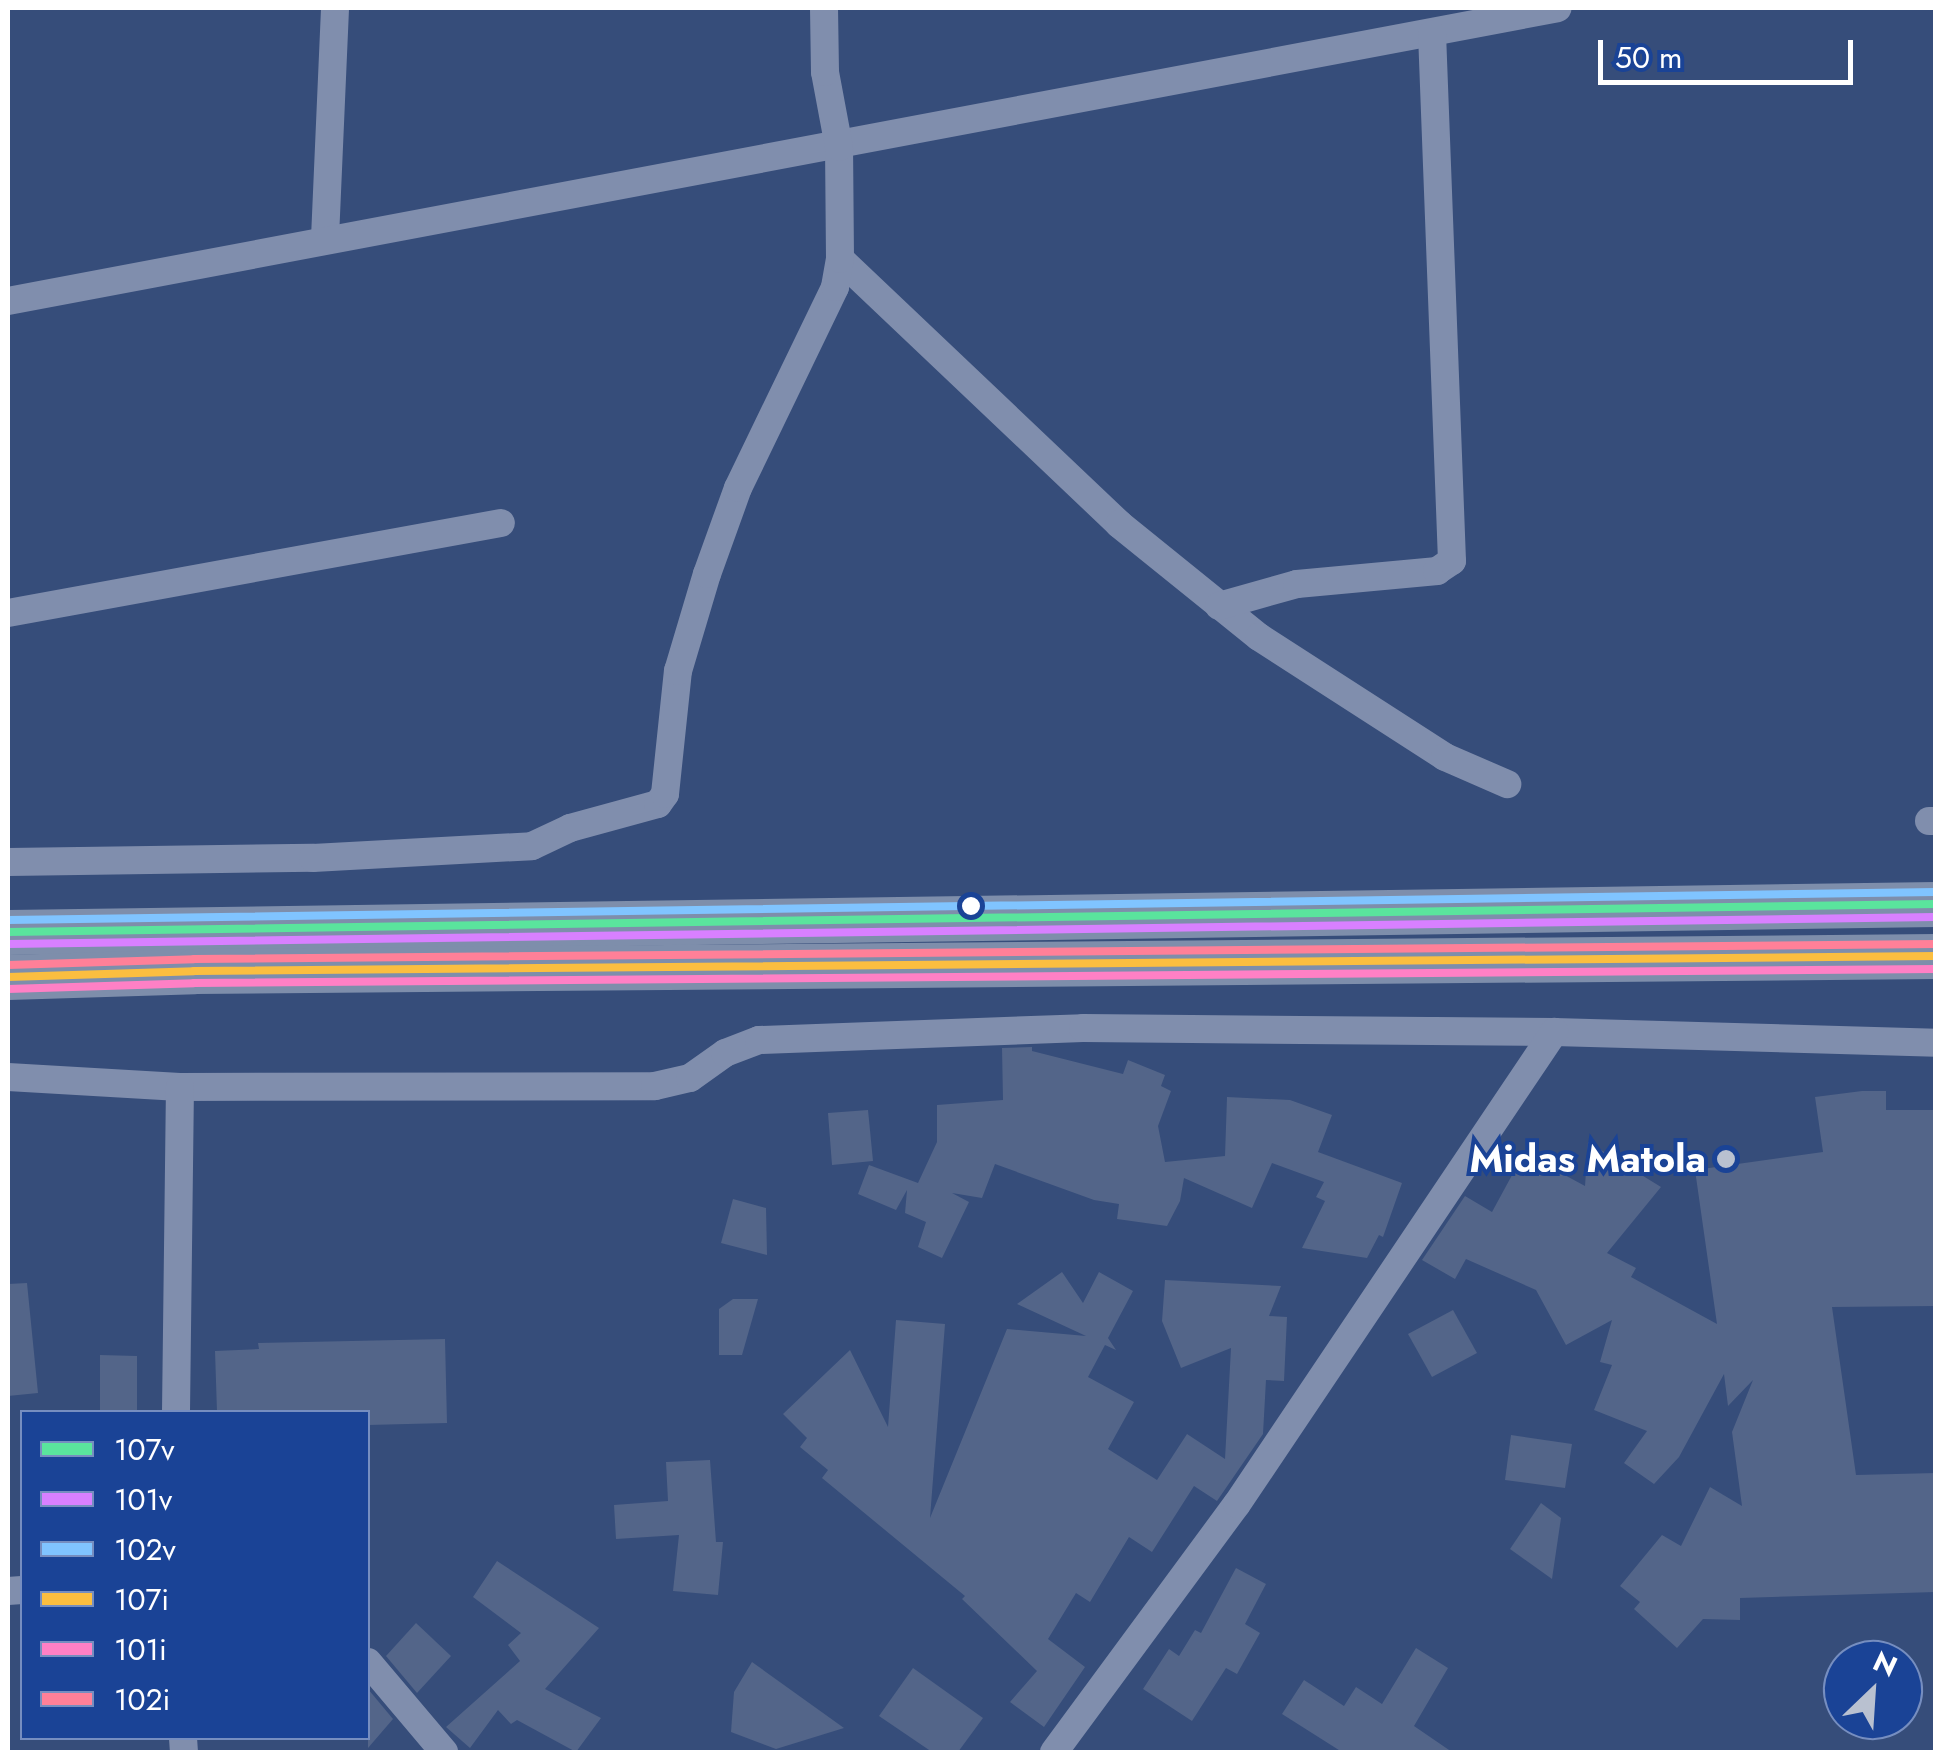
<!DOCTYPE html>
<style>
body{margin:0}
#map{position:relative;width:1943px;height:1760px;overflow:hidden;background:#364d7a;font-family:Jost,sans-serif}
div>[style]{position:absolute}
.building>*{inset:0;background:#536589}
.minor>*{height:28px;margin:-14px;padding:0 14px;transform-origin:14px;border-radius:14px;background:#808ead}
.trunk>*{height:45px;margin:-22.5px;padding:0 22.5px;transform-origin:22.5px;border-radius:22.5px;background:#7e8eab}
.bus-1>*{height:8px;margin:-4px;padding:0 4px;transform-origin:4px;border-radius:4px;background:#5ae49d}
.bus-2>*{height:8px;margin:-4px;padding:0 4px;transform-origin:4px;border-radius:4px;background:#d880ff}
.bus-3>*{height:8px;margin:-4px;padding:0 4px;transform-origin:4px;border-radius:4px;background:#80c4ff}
.bus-4>*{height:8px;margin:-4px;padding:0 4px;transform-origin:4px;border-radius:4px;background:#fbbe40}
.bus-5>*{height:8px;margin:-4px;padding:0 4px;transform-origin:4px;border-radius:4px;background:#ff80c5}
.bus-6>*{height:8px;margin:-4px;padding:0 4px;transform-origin:4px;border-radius:4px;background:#ff8098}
.dots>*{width:28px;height:28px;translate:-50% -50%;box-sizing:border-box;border:5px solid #1a4396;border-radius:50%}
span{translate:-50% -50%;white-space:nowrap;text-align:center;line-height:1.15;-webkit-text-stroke:8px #1a4396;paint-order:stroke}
.poi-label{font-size:38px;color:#fff;font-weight:700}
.right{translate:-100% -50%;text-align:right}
.frame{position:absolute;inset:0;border:10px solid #fff;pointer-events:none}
.legend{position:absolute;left:20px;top:1410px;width:350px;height:330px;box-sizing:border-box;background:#1a4396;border:2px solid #768ec0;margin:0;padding:12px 18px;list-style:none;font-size:30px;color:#fff}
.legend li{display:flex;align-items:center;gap:20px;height:50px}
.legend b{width:50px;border:2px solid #768ec0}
.north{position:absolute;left:1823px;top:1640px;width:100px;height:100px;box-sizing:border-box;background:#1a4396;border:2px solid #768ec0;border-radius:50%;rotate:25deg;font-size:28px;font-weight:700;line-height:40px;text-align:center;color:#fff}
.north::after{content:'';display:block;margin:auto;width:35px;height:45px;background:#b9c1d0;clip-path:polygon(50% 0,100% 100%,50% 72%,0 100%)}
.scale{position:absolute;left:1598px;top:40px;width:255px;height:45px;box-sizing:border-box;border:5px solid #fff;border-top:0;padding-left:12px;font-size:30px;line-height:35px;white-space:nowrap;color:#fff;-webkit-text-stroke:8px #1a4396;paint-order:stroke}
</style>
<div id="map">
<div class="building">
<i style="clip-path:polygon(1032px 1047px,1032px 1051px,1123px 1074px,1128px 1060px,1165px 1075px,1161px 1086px,1171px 1091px,1158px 1126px,1165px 1162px,1225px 1156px,1227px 1097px,1290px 1100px,1332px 1115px,1318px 1152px,1402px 1183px,1383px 1237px,1379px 1235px,1367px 1258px,1302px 1248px,1325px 1201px,1316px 1197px,1324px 1182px,1272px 1163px,1252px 1208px,1184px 1178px,1180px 1201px,1167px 1226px,1117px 1219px,1119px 1204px,1094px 1200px,995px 1164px,982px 1198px,952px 1193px,969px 1202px,942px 1258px,918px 1247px,926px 1222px,905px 1213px,907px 1190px,896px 1210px,858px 1194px,869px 1165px,918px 1183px,937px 1142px,937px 1105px,1003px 1100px,1002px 1048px)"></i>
<i style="clip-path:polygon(1862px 1091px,1886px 1091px,1886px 1110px,1936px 1110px,1936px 1306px,1832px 1307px,1856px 1475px,1936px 1473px,1936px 1592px,1740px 1598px,1740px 1620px,1703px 1619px,1677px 1648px,1634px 1609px,1640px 1602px,1620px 1586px,1662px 1535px,1681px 1546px,1710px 1487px,1742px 1506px,1732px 1432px,1753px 1380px,1728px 1406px,1724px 1374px,1679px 1457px,1654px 1484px,1624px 1463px,1647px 1431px,1594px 1410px,1612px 1365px,1600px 1362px,1612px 1320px,1566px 1345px,1536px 1290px,1466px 1259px,1455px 1279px,1422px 1260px,1465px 1196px,1492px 1212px,1524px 1153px,1585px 1186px,1588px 1142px,1661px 1187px,1607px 1253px,1636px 1268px,1631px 1277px,1717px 1324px,1695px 1170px,1823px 1152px,1815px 1097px)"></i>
<i style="clip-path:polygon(868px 1110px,873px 1161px,832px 1165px,828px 1113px)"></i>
<i style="clip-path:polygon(733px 1199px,766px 1208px,767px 1255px,721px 1243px)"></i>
<i style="clip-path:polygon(1062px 1272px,1083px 1303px,1099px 1272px,1133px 1291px,1108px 1338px,1116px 1350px,1105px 1345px,1088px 1377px,1134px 1402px,1108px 1449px,1157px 1480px,1187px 1434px,1225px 1459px,1231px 1348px,1181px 1368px,1162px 1321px,1165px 1280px,1281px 1286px,1269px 1316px,1287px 1317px,1284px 1381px,1266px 1380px,1263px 1434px,1217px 1501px,1194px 1486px,1152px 1552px,1129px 1537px,1090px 1602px,1076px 1593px,1048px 1639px,1085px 1667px,1044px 1727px,1010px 1702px,1037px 1671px,962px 1599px,965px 1596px,822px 1478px,828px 1470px,800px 1447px,807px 1438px,783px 1414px,850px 1350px,888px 1427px,896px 1320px,945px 1324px,930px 1518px,1007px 1329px,1086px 1336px,1017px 1304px)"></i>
<i style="clip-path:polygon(27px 1283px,38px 1393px,8px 1396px,8px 1284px)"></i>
<i style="clip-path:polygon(733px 1299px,758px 1299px,742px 1355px,719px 1355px,719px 1309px)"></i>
<i style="clip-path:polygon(1453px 1310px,1477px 1353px,1432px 1377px,1408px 1334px)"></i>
<i style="clip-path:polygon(445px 1339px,447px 1423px,368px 1425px,368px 1412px,217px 1412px,215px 1351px,259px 1349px,258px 1343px)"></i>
<i style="clip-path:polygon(100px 1355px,137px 1356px,137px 1412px,100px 1412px)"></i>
<i style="clip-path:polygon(1511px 1435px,1572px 1444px,1565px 1488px,1505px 1480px)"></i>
<i style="clip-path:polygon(710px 1460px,716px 1542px,723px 1542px,718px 1595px,673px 1591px,679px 1535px,616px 1539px,614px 1505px,668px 1501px,666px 1462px)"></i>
<i style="clip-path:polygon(1541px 1503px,1561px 1518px,1552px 1579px,1510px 1549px)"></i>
<i style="clip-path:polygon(497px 1561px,599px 1628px,545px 1689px,601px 1718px,576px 1752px,517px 1720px,511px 1724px,498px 1710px,470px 1748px,446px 1727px,520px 1661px,508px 1645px,521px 1633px,473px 1597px)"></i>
<i style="clip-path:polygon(1236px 1568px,1266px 1584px,1245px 1624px,1260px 1633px,1237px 1674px,1226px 1668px,1192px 1721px,1143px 1689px,1169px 1649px,1179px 1656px,1195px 1630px,1201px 1633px)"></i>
<i style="clip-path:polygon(416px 1623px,451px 1656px,417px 1693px,386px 1656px)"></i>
<i style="clip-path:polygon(1416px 1648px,1448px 1668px,1414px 1726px,1452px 1752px,1342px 1752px,1282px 1714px,1304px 1680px,1344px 1706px,1356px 1687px,1382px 1704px)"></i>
<i style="clip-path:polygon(752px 1662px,844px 1728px,776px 1749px,731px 1732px,734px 1692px)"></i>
<i style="clip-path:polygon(913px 1668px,983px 1718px,958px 1752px,932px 1752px,879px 1716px)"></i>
<i style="clip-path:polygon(368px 1689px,393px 1719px,368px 1748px)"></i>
</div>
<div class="minor">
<i style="left:325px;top:238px;width:230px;rotate:-87.5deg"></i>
<i style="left:840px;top:259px;width:385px;rotate:43.5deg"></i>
<i style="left:1119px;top:524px;width:180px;rotate:38.9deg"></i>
<i style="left:1259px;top:637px;width:221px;rotate:32.8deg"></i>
<i style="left:1445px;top:757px;width:68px;rotate:23.5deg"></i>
<i style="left:8px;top:301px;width:1577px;rotate:-10.7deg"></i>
<i style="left:1219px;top:606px;width:81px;rotate:-15.8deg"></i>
<i style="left:1297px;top:584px;width:141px;rotate:-5.3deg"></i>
<i style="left:1437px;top:571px;width:18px;rotate:-34deg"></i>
<i style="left:1452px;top:561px;width:527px;rotate:-92.17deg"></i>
<i style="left:8px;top:613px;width:501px;rotate:-10.35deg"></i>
<i style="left:1929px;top:821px;width:7px"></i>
<i style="left:8px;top:862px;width:305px;rotate:-0.8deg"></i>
<i style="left:313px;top:858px;width:219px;rotate:-3.1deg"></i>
<i style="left:532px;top:846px;width:42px;rotate:-25.3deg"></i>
<i style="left:570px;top:828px;width:91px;rotate:-15.3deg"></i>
<i style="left:658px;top:804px;width:12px;rotate:-55deg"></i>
<i style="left:665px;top:794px;width:124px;rotate:-84deg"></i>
<i style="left:678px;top:671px;width:101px;rotate:-73.4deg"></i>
<i style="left:707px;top:574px;width:91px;rotate:-70.2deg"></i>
<i style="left:738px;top:488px;width:223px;rotate:-64.2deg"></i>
<i style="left:835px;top:287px;width:28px;rotate:-80deg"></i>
<i style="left:840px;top:259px;width:112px;rotate:-90.5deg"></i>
<i style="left:839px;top:147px;width:76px;rotate:-100.6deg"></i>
<i style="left:825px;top:72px;width:64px;rotate:-90.9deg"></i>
<i style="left:8px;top:1077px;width:172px;rotate:3.3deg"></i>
<i style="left:180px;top:1087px;width:475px;rotate:-0.1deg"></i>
<i style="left:655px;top:1086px;width:36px;rotate:-13deg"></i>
<i style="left:690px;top:1078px;width:43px;rotate:-35.5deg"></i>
<i style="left:725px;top:1053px;width:36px;rotate:-21deg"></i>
<i style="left:759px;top:1040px;width:324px;rotate:-2.1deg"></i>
<i style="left:1083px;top:1028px;width:471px;rotate:0.5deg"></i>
<i style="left:1554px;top:1032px;width:382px;rotate:1.6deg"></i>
<i style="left:176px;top:1412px;width:325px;rotate:-89.3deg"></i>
<i style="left:8px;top:1591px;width:14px;rotate:-4deg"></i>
<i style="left:368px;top:1662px;width:118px;rotate:49.8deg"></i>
<i style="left:183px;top:1738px;width:14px;rotate:86deg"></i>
<i style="left:1054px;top:1752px;width:308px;rotate:-53.6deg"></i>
<i style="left:1237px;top:1504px;width:569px;rotate:-56.11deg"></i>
</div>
<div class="trunk">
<i style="left:8px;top:932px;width:1928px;rotate:-0.83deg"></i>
<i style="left:8px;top:977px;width:186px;rotate:-1.8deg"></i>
<i style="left:194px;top:971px;width:1742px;rotate:-0.49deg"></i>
</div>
<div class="bus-1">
<i style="left:8px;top:932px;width:1928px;rotate:-0.83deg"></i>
</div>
<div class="bus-2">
<i style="left:8px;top:944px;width:1928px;rotate:-0.8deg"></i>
</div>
<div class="bus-3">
<i style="left:8px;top:920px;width:1928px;rotate:-0.83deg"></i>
</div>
<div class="bus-4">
<i style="left:8px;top:977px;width:186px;rotate:-1.8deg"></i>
<i style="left:194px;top:971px;width:1742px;rotate:-0.49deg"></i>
</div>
<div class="bus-5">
<i style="left:8px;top:989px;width:186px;rotate:-1.8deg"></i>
<i style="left:194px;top:983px;width:1742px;rotate:-0.46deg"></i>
</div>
<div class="bus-6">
<i style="left:8px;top:965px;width:186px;rotate:-1.8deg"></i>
<i style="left:194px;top:959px;width:1742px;rotate:-0.49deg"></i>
</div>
<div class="dots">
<i style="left:971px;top:906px;background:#fff"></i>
<i style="left:1726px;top:1159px;background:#b9c1d0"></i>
</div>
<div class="poi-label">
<span class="right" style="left:1706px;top:1159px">Midas Matola</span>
</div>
<div class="frame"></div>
<ul class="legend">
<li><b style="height:12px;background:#5ae49d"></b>107v</li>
<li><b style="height:12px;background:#d880ff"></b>101v</li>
<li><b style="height:12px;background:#80c4ff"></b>102v</li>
<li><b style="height:12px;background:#fbbe40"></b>107i</li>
<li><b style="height:12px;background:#ff80c5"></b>101i</li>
<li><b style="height:12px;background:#ff8098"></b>102i</li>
</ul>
<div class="north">N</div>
<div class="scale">50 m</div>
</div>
